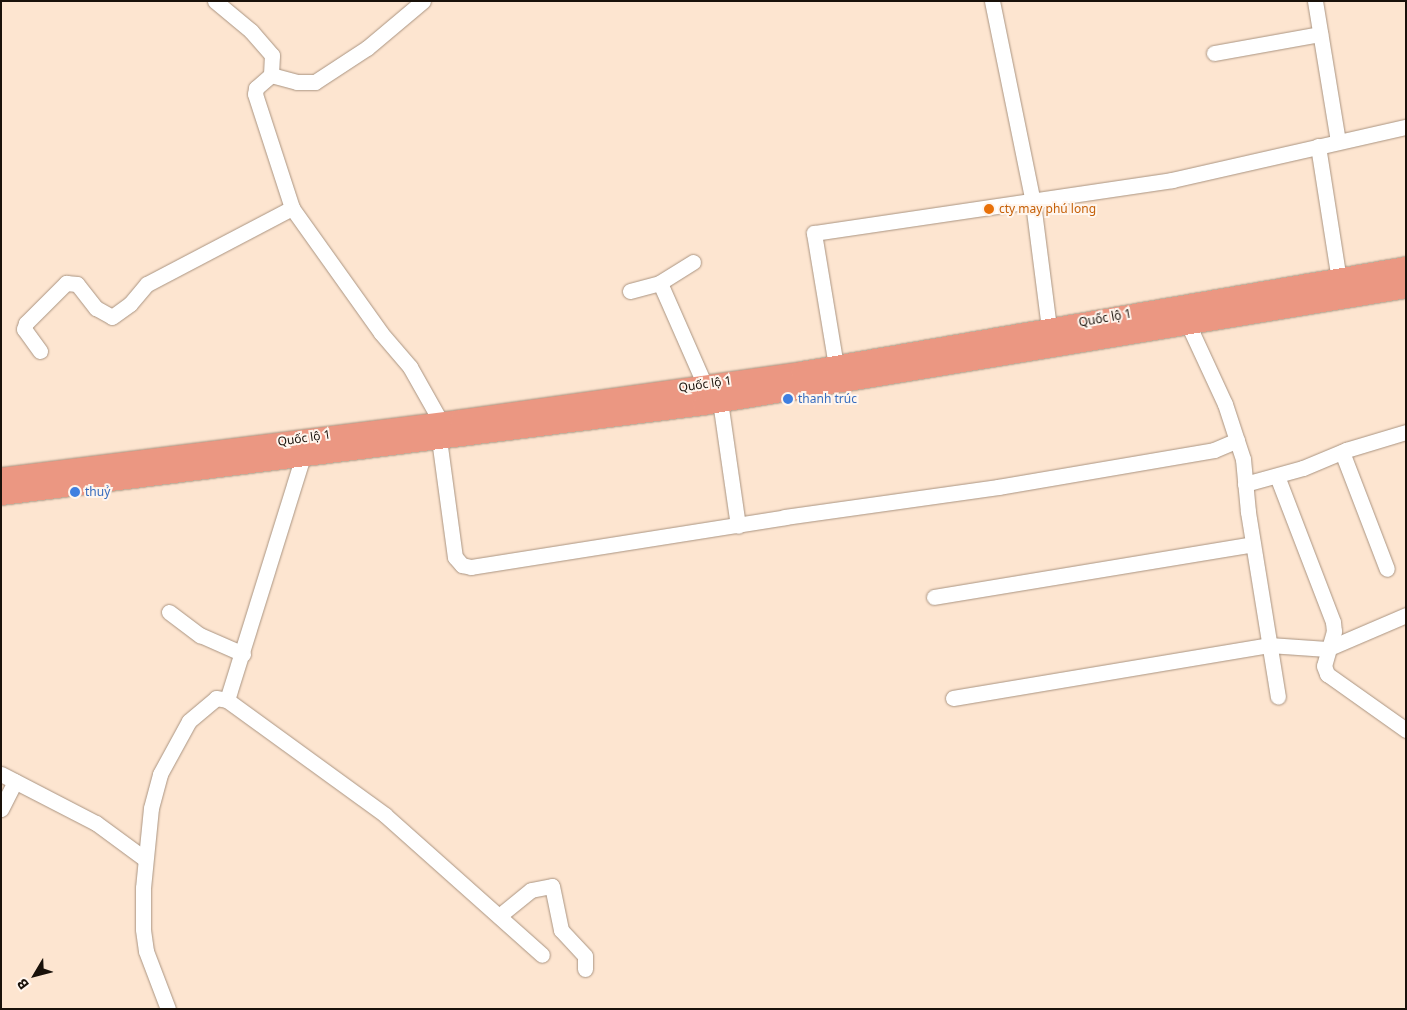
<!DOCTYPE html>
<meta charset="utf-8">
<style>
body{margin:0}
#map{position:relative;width:1407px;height:1010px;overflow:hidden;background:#fde5d0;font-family:"Noto Sans",sans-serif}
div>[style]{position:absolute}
.roads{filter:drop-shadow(0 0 1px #aa9481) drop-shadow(0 0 1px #aa9481)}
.minor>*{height:15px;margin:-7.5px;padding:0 7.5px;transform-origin:7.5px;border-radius:7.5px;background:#fff}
.highway>*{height:21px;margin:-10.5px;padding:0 10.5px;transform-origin:10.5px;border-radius:10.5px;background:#eb9782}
.dots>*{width:14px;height:14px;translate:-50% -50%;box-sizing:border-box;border:2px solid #fff5ed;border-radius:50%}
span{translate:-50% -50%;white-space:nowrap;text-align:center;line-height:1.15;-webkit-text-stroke:4px #fff5ed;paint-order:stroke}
.food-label{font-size:12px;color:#c56008}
.left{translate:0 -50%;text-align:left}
.street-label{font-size:12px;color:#19110a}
.shop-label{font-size:12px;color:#366cbe}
.frame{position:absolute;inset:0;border:2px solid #19110a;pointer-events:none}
.north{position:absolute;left:10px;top:950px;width:50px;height:50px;-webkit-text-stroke:4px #fff5ed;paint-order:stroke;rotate:233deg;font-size:14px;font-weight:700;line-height:20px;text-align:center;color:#19110a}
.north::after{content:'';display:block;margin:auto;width:18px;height:22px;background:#19110a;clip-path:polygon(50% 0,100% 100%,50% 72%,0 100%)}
</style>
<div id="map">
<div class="roads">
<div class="minor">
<i style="left:215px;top:1px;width:47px;rotate:39.8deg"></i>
<i style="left:251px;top:31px;width:32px;rotate:49deg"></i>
<i style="left:272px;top:55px;width:20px;rotate:93deg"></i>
<i style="left:271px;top:75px;width:20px;rotate:139deg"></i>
<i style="left:256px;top:88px;width:6px;rotate:99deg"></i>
<i style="left:255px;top:94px;width:120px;rotate:72deg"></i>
<i style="left:292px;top:208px;width:153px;rotate:54.5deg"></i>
<i style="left:381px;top:333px;width:45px;rotate:49.5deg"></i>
<i style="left:410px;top:367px;width:63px;rotate:60.6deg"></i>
<i style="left:992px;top:1px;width:206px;rotate:78.5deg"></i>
<i style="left:1033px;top:203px;width:126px;rotate:82.7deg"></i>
<i style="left:1315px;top:1px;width:142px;rotate:80.7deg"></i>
<i style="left:1214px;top:53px;width:108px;rotate:-10.2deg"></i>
<i style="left:271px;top:75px;width:27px;rotate:15deg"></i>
<i style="left:297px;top:82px;width:18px"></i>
<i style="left:315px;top:82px;width:62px;rotate:-33.2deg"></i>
<i style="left:367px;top:48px;width:73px;rotate:-40deg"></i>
<i style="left:1318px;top:146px;width:136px;rotate:81.1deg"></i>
<i style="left:693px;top:262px;width:39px;rotate:148deg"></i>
<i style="left:660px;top:283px;width:109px;rotate:66.3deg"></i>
<i style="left:630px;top:291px;width:31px;rotate:-15deg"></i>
<i style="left:1188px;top:324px;width:88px;rotate:65.2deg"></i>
<i style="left:1225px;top:404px;width:58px;rotate:71.9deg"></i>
<i style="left:1243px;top:459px;width:53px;rotate:84.6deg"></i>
<i style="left:1248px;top:512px;width:187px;rotate:80.8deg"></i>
<i style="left:40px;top:351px;width:27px;rotate:-126deg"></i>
<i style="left:24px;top:329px;width:6px;rotate:-72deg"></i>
<i style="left:26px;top:323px;width:57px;rotate:-45deg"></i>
<i style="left:66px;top:283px;width:11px;rotate:5deg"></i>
<i style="left:77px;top:284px;width:31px;rotate:52deg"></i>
<i style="left:96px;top:308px;width:18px;rotate:29deg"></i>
<i style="left:112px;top:317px;width:22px;rotate:-36deg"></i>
<i style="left:130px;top:304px;width:26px;rotate:-50deg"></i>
<i style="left:147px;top:284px;width:164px;rotate:-27.7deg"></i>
<i style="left:836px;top:366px;width:135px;rotate:-99.4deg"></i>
<i style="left:814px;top:233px;width:362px;rotate:-8.4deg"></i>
<i style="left:1172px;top:180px;width:240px;rotate:-12.8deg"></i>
<i style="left:720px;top:401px;width:126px;rotate:81.8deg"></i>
<i style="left:439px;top:439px;width:119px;rotate:82.3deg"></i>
<i style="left:455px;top:557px;width:11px;rotate:49deg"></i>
<i style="left:462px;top:565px;width:9px;rotate:13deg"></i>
<i style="left:471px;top:567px;width:318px;rotate:-9deg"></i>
<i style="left:785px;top:517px;width:215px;rotate:-8deg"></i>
<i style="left:998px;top:487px;width:219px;rotate:-9.7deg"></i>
<i style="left:1214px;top:450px;width:25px;rotate:-23deg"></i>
<i style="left:1342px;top:452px;width:125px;rotate:69deg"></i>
<i style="left:1277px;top:476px;width:156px;rotate:69deg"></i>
<i style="left:1333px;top:622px;width:9px;rotate:84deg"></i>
<i style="left:1334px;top:631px;width:36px;rotate:106deg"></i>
<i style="left:1324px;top:666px;width:9px;rotate:69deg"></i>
<i style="left:1327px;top:674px;width:97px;rotate:35.3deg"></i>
<i style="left:1245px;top:484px;width:60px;rotate:-15.4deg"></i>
<i style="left:1303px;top:468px;width:47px;rotate:-22.7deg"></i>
<i style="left:1346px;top:450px;width:63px;rotate:-16.7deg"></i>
<i style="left:934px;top:597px;width:323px;rotate:-9.4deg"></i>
<i style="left:169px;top:612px;width:39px;rotate:37deg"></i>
<i style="left:200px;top:635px;width:47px;rotate:23.8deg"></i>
<i style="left:953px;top:698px;width:320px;rotate:-9.5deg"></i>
<i style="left:1269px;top:645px;width:58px;rotate:3.9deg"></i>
<i style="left:1327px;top:649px;width:86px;rotate:-23.3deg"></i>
<i style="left:227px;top:700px;width:195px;rotate:36deg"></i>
<i style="left:385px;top:815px;width:210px;rotate:41.7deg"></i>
<i style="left:1px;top:774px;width:107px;rotate:27.3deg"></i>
<i style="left:96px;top:823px;width:61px;rotate:36.3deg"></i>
<i style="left:1px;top:809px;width:31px;rotate:-63deg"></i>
<i style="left:499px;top:916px;width:41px;rotate:-39.1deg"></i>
<i style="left:531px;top:890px;width:21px;rotate:-11deg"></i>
<i style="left:552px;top:886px;width:45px;rotate:78.4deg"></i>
<i style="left:561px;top:930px;width:35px;rotate:47deg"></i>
<i style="left:585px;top:956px;width:13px;rotate:90deg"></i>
<i style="left:168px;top:1009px;width:62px;rotate:-110.8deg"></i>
<i style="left:146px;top:951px;width:22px;rotate:-98deg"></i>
<i style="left:143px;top:929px;width:41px;rotate:-90deg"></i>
<i style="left:143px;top:888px;width:80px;rotate:-84.3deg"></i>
<i style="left:151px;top:808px;width:35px;rotate:-75deg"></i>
<i style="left:160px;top:774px;width:60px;rotate:-61.3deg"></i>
<i style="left:189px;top:721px;width:35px;rotate:-40deg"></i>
<i style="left:216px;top:698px;width:11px;rotate:10deg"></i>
<i style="left:227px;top:700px;width:256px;rotate:-72.7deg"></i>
</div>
<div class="highway">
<i style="left:1px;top:478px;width:463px;rotate:-7.2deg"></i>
<i style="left:460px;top:420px;width:344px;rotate:-8deg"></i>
<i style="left:801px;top:372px;width:614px;rotate:-9.85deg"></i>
<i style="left:1px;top:494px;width:708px;rotate:-7.31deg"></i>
<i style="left:703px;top:404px;width:713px;rotate:-9.45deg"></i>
</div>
</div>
<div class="dots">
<i style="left:989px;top:209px;background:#e8710a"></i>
<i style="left:788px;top:399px;background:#3f7fe0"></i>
<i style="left:75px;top:492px;background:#3f7fe0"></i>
</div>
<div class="food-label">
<span class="left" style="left:999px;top:209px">cty may phú long</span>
</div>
<div class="street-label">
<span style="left:1105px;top:318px;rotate:-10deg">Quốc lộ 1</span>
<span style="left:705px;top:384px;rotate:-8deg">Quốc lộ 1</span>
<span style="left:304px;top:438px;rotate:-8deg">Quốc lộ 1</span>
</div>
<div class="shop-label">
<span class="left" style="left:798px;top:399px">thanh trúc</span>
<span class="left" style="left:85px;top:492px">thuỷ</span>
</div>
<div class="frame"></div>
<div class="north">B</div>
</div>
